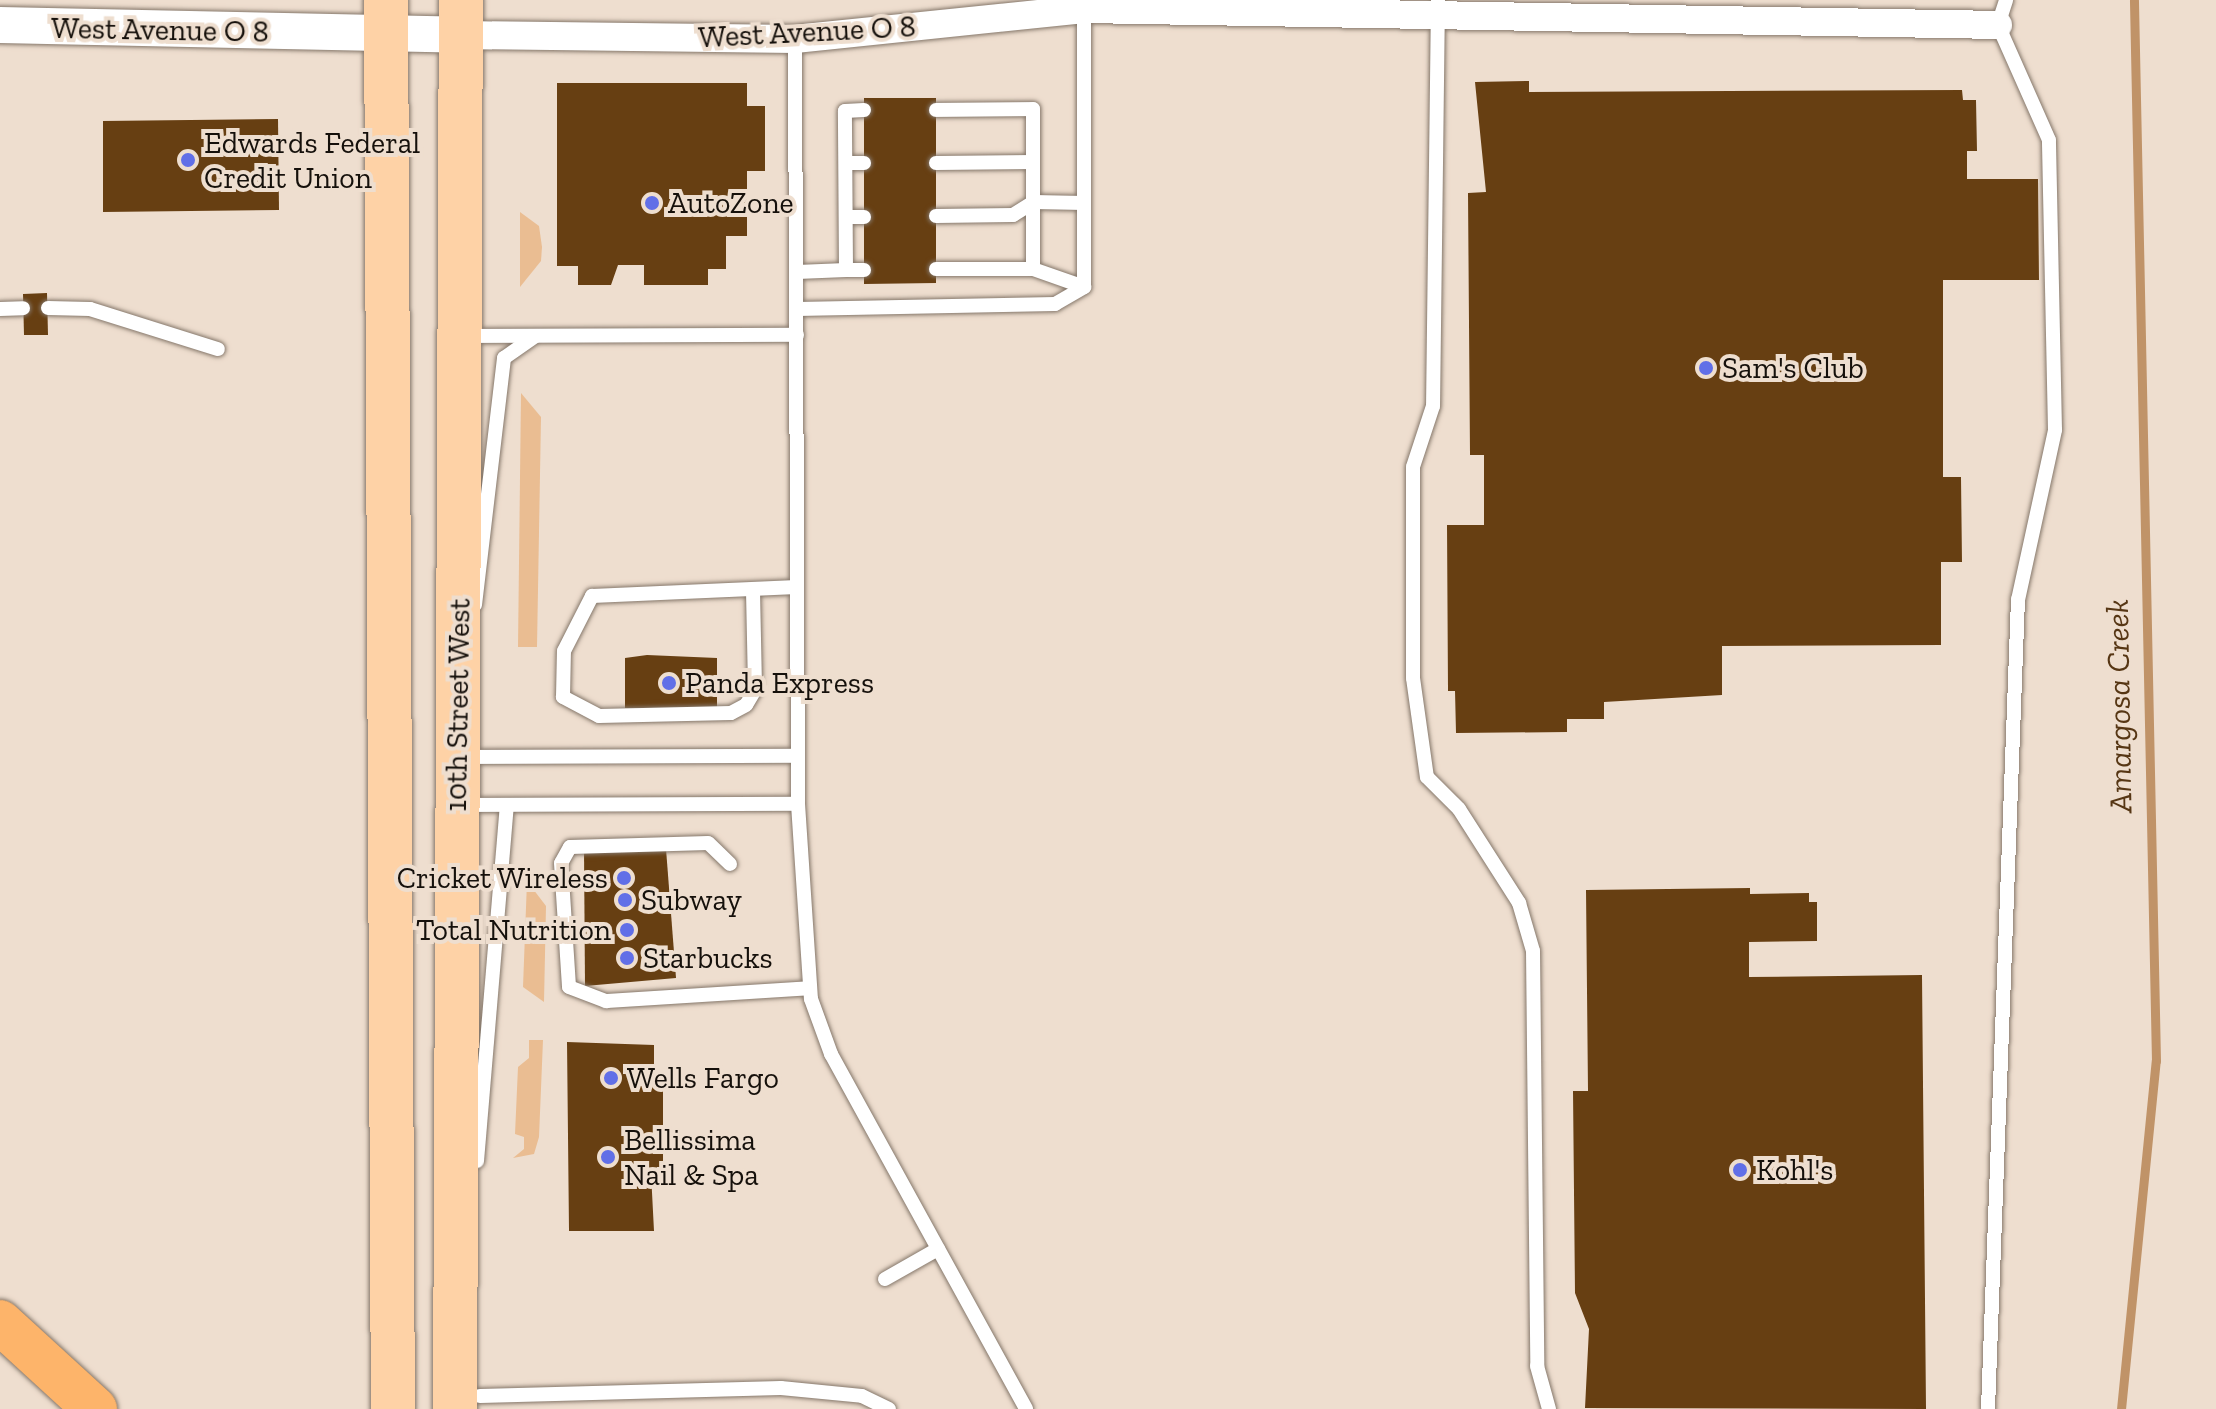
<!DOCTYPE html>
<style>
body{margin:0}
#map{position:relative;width:2216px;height:1409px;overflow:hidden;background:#eedecf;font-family:"Zilla Slab",serif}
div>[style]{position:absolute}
.green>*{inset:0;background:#eabd92}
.stream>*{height:9px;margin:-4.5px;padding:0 4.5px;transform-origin:4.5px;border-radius:4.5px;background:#c09368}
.building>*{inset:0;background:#673f12}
.roads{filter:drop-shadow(0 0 2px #85776a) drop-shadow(0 0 2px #85776a)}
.service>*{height:14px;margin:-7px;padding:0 7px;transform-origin:7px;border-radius:7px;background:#fff}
.minor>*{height:28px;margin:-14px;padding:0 14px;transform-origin:14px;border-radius:14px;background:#fff}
.tertiary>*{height:36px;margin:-18px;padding:0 18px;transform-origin:18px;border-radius:18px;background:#fff}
.primary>*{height:44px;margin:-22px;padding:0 22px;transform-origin:22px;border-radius:22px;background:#fed2a6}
.motorway>*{height:44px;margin:-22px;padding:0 22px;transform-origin:22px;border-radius:22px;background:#fdb46a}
.dots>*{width:22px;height:22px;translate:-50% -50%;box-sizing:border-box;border:4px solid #eedecf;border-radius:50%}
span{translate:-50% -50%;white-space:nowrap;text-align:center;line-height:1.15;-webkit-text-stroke:8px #eedecf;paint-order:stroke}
.street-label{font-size:30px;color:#15100b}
.poi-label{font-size:30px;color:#15100b}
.left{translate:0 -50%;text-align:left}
.right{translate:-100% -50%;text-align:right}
.water-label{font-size:32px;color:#563614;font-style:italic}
</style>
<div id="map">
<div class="green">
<i style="clip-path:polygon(520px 212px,539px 226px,542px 247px,541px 261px,520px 287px)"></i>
<i style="clip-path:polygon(521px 393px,541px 417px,537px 647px,518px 647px)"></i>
<i style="clip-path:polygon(527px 881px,546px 906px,544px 1002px,523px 987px)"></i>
<i style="clip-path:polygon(529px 1040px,543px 1040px,539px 1137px,534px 1154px,513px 1158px,524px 1149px,524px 1137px,515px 1134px,518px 1067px,529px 1058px)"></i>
</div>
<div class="stream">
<i style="left:2121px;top:1409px;width:350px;rotate:-84.3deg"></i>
<i style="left:2156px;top:1061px;width:1061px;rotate:-91.19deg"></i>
</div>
<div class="building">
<i style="clip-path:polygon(1529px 81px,1529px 92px,1962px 90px,1963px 100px,1976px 100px,1977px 151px,1967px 151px,1967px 179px,2038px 179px,2039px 280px,1943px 280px,1943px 477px,1961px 477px,1962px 562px,1941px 562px,1941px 645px,1722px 646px,1722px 695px,1604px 702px,1604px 719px,1567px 719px,1567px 732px,1456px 733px,1455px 691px,1448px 691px,1447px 525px,1484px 525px,1484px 455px,1470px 455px,1468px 193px,1486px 192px,1475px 82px)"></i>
<i style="clip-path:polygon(557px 83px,747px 83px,747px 106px,765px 106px,765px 171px,747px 171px,747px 236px,726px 236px,726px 269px,708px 269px,708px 285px,644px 285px,644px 265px,618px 265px,611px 285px,578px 285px,578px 266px,557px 266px)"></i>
<i style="clip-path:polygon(864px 98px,936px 98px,936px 283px,864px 284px)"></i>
<i style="clip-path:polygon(278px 119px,279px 210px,103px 212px,103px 121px)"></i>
<i style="clip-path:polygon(47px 293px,48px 335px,24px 335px,23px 294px)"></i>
<i style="clip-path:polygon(647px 655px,717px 658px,717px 708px,625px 708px,625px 658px)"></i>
<i style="clip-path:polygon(584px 849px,666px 849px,676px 978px,585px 986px)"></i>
<i style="clip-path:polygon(1750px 888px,1750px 894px,1809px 893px,1809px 902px,1817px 902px,1817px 941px,1749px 942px,1749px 977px,1922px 975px,1926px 1409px,1585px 1408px,1589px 1329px,1575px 1293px,1573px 1091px,1588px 1091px,1586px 890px)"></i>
<i style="clip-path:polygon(567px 1042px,654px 1045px,654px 1078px,663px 1078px,663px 1173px,651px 1173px,654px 1231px,569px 1231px)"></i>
</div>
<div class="roads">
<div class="service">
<i style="left:1438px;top:0;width:406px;rotate:90.7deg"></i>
<i style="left:1433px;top:406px;width:64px;rotate:108.2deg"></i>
<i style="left:1413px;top:467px;width:211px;rotate:90deg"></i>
<i style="left:1413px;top:678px;width:100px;rotate:82deg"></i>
<i style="left:1427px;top:777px;width:45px;rotate:45deg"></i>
<i style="left:1459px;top:809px;width:112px;rotate:57.4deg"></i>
<i style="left:1519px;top:903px;width:50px;rotate:73.7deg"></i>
<i style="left:1533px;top:951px;width:415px;rotate:89.4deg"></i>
<i style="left:1537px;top:1366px;width:45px;rotate:74.4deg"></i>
<i style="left:1084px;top:9px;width:278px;rotate:90deg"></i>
<i style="left:795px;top:39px;width:765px;rotate:89.78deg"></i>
<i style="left:798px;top:804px;width:195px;rotate:86.2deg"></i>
<i style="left:811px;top:999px;width:59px;rotate:70deg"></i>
<i style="left:831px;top:1054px;width:405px;rotate:61.2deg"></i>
<i style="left:936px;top:110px;width:97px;rotate:-0.6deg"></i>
<i style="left:1033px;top:109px;width:160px;rotate:90deg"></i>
<i style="left:846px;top:163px;width:18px"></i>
<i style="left:936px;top:163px;width:97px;rotate:-0.6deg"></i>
<i style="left:936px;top:216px;width:77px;rotate:-0.7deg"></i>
<i style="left:1013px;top:215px;width:25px;rotate:-32deg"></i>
<i style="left:1034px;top:202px;width:50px;rotate:1.1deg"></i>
<i style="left:846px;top:217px;width:18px"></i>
<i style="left:936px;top:269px;width:97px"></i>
<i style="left:1033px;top:269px;width:54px;rotate:19.4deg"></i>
<i style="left:846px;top:270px;width:18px"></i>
<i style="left:797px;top:272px;width:49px;rotate:-2.3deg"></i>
<i style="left:846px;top:270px;width:159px;rotate:-90.4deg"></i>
<i style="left:845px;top:111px;width:19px;rotate:-3deg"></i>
<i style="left:48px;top:308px;width:42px;rotate:1.4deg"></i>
<i style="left:90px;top:309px;width:134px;rotate:17.4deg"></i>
<i style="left:0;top:309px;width:23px;rotate:-2deg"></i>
<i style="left:797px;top:309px;width:258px;rotate:-1.1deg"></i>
<i style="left:1055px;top:304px;width:34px;rotate:-30deg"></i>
<i style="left:465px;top:336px;width:332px;rotate:-0.2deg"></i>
<i style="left:753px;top:591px;width:99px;rotate:88.8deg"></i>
<i style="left:755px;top:690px;width:17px;rotate:121deg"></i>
<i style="left:746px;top:705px;width:17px;rotate:152deg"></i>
<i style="left:731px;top:713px;width:132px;rotate:178.7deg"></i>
<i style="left:599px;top:716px;width:41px;rotate:-152.2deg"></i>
<i style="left:563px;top:697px;width:46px;rotate:-88.8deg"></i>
<i style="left:564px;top:651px;width:62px;rotate:-63deg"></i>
<i style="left:592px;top:596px;width:205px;rotate:-2.5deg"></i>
<i style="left:475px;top:605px;width:249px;rotate:-83.3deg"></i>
<i style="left:504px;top:358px;width:38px;rotate:-35deg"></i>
<i style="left:463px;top:757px;width:335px;rotate:-0.2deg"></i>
<i style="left:463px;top:805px;width:335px;rotate:-0.2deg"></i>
<i style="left:730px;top:864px;width:30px;rotate:-136deg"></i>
<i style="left:708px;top:843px;width:138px;rotate:178.3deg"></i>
<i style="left:570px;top:847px;width:18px;rotate:119deg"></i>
<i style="left:561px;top:863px;width:124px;rotate:86.3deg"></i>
<i style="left:569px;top:987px;width:40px;rotate:21deg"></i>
<i style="left:606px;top:1001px;width:204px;rotate:-3.6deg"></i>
<i style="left:477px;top:1161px;width:357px;rotate:-85.2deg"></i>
<i style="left:885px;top:1279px;width:61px;rotate:-29.5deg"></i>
<i style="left:480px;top:1396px;width:301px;rotate:-1.5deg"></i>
<i style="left:781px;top:1388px;width:81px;rotate:5.6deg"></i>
<i style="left:862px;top:1396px;width:30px;rotate:26deg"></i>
<i style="left:1988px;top:1409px;width:810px;rotate:-87.88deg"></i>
<i style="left:2018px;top:600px;width:174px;rotate:-77.7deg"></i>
<i style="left:2055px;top:430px;width:290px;rotate:-91.2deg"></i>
<i style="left:2049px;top:140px;width:126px;rotate:-113.9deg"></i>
<i style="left:1998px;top:25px;width:26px;rotate:-72deg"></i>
</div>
<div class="minor">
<i style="left:462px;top:35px;width:333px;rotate:0.7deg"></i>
<i style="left:795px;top:39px;width:291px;rotate:-5.9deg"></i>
<i style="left:1084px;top:9px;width:914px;rotate:1deg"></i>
</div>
<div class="tertiary">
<i style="left:0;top:25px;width:462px;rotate:1.2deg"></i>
</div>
<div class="primary">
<i style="left:386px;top:0;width:1409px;rotate:89.72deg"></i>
<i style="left:455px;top:1409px;width:1409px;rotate:-89.76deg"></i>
</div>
<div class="motorway">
<i style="left:0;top:1322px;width:129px;rotate:42.5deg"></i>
</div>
</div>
<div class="dots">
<i style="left:188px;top:160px;background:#616fe7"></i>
<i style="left:652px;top:203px;background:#616fe7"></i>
<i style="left:1706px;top:368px;background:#616fe7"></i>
<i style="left:669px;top:683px;background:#616fe7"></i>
<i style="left:624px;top:878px;background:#616fe7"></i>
<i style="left:625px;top:900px;background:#616fe7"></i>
<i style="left:627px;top:930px;background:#616fe7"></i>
<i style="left:627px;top:958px;background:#616fe7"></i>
<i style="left:611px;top:1078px;background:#616fe7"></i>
<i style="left:608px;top:1157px;background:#616fe7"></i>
<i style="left:1740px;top:1170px;background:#616fe7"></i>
</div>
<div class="street-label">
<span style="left:160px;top:30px;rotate:1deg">West Avenue O 8</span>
<span style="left:807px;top:32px;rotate:-3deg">West Avenue O 8</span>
<span style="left:458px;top:705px;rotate:-89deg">10th Street West</span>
</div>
<div class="poi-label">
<span class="left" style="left:204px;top:160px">Edwards Federal<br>Credit Union</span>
<span class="left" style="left:668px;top:203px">AutoZone</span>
<span class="left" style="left:1722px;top:368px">Sam's Club</span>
<span class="left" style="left:685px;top:683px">Panda Express</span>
<span class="right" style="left:608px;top:878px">Cricket Wireless</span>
<span class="left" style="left:641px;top:900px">Subway</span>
<span class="right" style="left:611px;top:930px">Total Nutrition</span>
<span class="left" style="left:643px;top:958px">Starbucks</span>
<span class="left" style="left:627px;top:1078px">Wells Fargo</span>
<span class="left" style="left:624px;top:1157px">Bellissima<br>Nail &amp; Spa</span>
<span class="left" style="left:1756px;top:1170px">Kohl's</span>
</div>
<div class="water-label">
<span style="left:2119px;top:706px;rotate:-91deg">Amargosa Creek</span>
</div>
</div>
